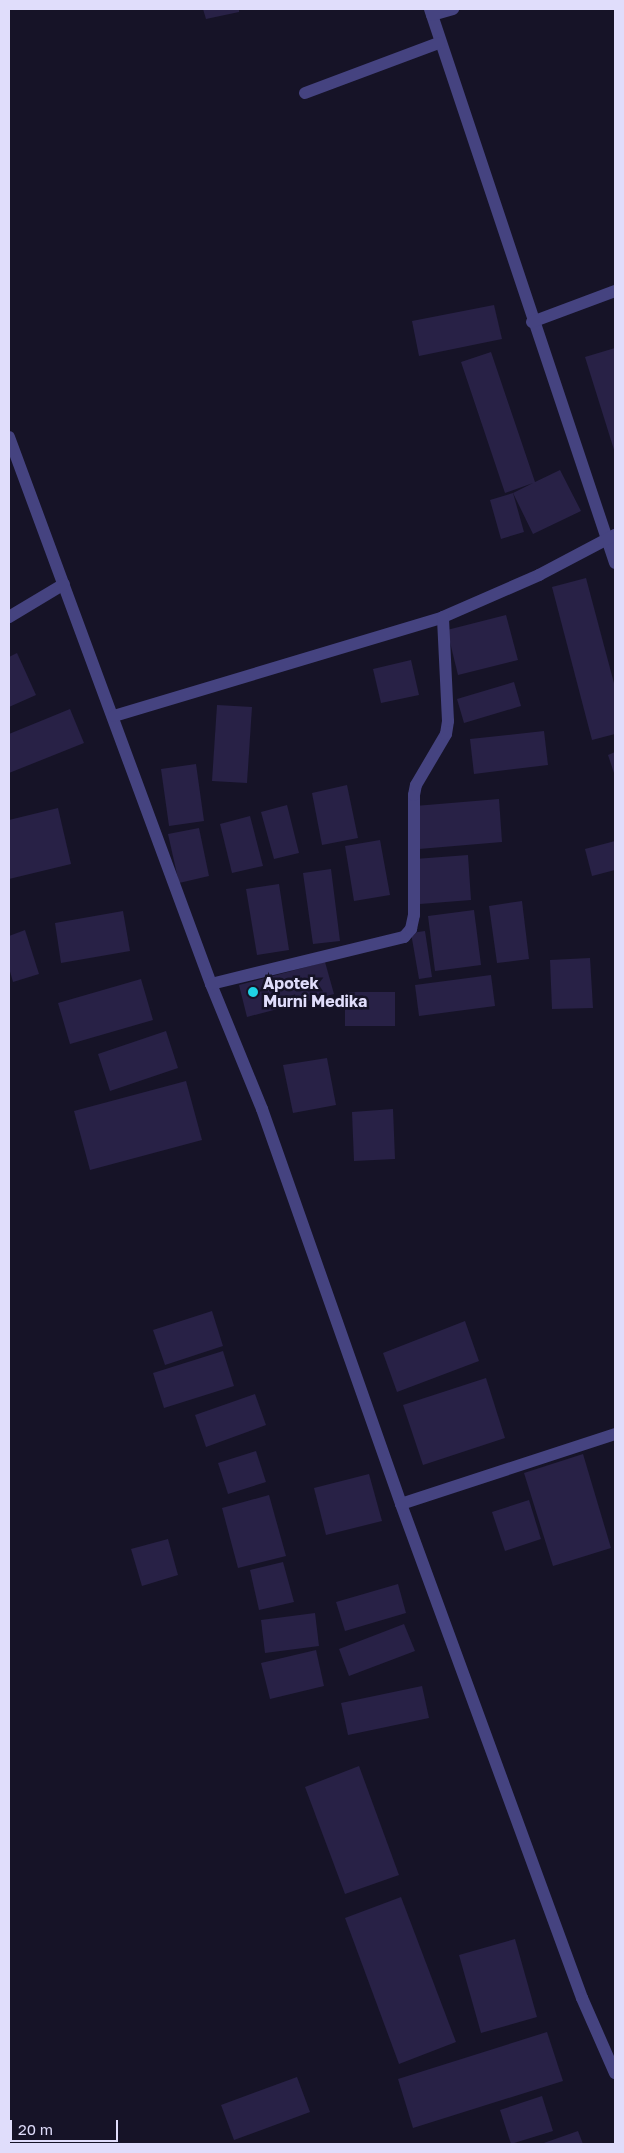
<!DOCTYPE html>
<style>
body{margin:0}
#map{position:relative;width:624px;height:2153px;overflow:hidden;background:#161327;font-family:"Golos Text",sans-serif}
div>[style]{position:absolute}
.building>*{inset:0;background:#282146}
.street>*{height:12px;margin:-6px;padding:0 6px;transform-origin:6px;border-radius:6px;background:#454380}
.dots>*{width:14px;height:14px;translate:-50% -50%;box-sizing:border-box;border:2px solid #161327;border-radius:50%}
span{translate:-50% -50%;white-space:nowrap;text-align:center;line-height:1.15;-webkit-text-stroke:5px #161327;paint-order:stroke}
.poi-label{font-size:16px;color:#e0ddfb;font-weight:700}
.left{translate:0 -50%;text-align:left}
.frame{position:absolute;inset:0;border:10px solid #e0ddfb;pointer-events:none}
.scale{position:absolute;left:10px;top:2120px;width:108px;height:22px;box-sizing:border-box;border:2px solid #e0ddfb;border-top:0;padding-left:6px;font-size:15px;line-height:18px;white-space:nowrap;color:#e0ddfb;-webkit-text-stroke:4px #161327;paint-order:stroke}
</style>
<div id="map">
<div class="building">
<i style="clip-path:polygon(203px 9px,239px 9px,239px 12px,206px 19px)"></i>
<i style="clip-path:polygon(494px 305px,502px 339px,419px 356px,412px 321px)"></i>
<i style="clip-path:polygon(615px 348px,615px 453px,585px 357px)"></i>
<i style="clip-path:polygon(491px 352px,535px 482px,560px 470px,581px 511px,533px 534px,513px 493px,533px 483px,505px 493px,461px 362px)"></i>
<i style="clip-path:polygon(513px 493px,524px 532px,501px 539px,490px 500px)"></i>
<i style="clip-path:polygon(586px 578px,615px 687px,615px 734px,592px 740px,552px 587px)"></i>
<i style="clip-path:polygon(506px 615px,518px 660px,458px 675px,447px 630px)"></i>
<i style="clip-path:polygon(17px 653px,36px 695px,9px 707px,9px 657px)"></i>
<i style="clip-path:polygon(411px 660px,419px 695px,381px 703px,373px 669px)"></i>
<i style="clip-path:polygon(514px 682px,521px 706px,464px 723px,457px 699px)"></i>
<i style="clip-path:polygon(217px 705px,252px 707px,247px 783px,212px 781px)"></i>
<i style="clip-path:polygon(70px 709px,84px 743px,9px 773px,9px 734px)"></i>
<i style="clip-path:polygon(544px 731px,548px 765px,474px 774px,470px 739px)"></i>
<i style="clip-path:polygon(615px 752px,615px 776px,608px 755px)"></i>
<i style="clip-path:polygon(196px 764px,204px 821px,169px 826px,161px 769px)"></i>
<i style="clip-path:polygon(347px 785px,358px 838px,322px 845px,312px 793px)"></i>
<i style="clip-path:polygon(499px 799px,502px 842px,419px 849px,415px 806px)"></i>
<i style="clip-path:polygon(287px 805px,299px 853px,274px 859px,261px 812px)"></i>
<i style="clip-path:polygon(58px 808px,71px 864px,9px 879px,9px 820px)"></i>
<i style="clip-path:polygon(250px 816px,263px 866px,232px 873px,220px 824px)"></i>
<i style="clip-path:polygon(199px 828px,209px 876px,179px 883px,168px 834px)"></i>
<i style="clip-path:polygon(380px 840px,390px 895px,354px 901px,345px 846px)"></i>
<i style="clip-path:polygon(615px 841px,615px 870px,592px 876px,585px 849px)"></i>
<i style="clip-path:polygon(468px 855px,471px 900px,420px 904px,415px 859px)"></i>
<i style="clip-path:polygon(331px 869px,340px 941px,313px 944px,303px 873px)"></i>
<i style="clip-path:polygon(279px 884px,289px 950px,257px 955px,246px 889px)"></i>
<i style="clip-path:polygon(522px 901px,529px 959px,497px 963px,489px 906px)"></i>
<i style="clip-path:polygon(474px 910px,481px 965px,435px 971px,428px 916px)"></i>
<i style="clip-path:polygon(123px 911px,130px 951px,61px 963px,55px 923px)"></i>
<i style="clip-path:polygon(25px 930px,39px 974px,13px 982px,9px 968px,9px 936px)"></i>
<i style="clip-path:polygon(425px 931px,432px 977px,419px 979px,411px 933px)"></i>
<i style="clip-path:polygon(590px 958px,593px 1008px,552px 1009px,550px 960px)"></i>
<i style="clip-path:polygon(325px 962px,334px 994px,247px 1017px,239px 985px)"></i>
<i style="clip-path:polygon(491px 975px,495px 1006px,419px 1016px,415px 985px)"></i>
<i style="clip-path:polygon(141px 979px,153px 1020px,70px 1044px,58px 1003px)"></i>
<i style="clip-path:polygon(345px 992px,395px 992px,395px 1026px,345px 1026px)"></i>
<i style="clip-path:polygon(166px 1031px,178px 1068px,110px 1091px,98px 1054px)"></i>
<i style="clip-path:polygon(327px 1058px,336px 1105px,293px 1113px,283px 1065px)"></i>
<i style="clip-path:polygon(186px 1081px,202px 1140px,90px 1170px,74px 1111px)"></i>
<i style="clip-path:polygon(393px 1109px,395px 1159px,354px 1161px,352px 1112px)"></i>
<i style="clip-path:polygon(212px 1311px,223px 1346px,165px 1365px,153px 1330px)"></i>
<i style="clip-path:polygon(465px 1321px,479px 1361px,397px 1392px,383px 1353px)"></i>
<i style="clip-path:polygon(223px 1351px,234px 1386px,164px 1408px,153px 1373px)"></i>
<i style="clip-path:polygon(486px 1378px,505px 1438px,423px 1465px,403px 1405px)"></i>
<i style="clip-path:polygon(255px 1394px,266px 1425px,206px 1447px,195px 1415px)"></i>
<i style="clip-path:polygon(256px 1451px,266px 1482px,228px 1494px,218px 1463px)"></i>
<i style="clip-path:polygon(583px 1454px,611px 1548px,553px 1566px,524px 1473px)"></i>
<i style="clip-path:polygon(369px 1474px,382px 1521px,326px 1535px,314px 1488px)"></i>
<i style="clip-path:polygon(269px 1495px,286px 1556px,238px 1568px,222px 1508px)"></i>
<i style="clip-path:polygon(529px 1500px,541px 1539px,505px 1551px,492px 1512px)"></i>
<i style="clip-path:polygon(168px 1539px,178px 1575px,142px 1586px,131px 1549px)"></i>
<i style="clip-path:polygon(283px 1562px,294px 1602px,259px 1610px,250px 1570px)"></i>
<i style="clip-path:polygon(398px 1584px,406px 1613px,345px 1631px,336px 1602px)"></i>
<i style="clip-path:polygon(315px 1613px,319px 1646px,265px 1653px,261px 1620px)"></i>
<i style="clip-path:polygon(404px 1624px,415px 1651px,349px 1676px,339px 1649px)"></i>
<i style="clip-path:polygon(316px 1650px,324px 1686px,270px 1699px,261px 1663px)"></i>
<i style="clip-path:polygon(422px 1686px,429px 1718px,348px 1735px,341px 1703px)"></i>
<i style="clip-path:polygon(359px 1766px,399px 1875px,345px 1894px,305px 1787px)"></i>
<i style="clip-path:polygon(401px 1897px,456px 2042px,399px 2064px,345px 1918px)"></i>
<i style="clip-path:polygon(515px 1939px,537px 2017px,481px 2033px,459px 1955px)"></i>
<i style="clip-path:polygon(547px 2032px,563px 2081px,413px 2128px,398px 2079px)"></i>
<i style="clip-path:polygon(297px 2077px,310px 2112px,234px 2140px,221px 2105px)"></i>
<i style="clip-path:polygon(542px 2096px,553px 2131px,511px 2144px,500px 2110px)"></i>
<i style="clip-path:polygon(578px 2131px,583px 2144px,541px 2144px)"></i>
</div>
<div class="street">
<i style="left:430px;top:9px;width:584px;rotate:71.53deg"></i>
<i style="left:432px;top:15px;width:22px;rotate:-16deg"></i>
<i style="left:305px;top:93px;width:143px;rotate:-20.5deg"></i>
<i style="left:532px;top:322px;width:89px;rotate:-20.5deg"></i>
<i style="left:9px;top:437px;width:583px;rotate:69.73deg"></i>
<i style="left:211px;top:984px;width:135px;rotate:67.8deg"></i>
<i style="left:262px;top:1109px;width:419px;rotate:70.6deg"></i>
<i style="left:401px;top:1504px;width:526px;rotate:69.88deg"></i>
<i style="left:582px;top:1998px;width:82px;rotate:66.3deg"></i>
<i style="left:9px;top:617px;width:64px;rotate:-31deg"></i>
<i style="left:114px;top:716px;width:344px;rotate:-16.7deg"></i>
<i style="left:443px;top:617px;width:105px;rotate:-23.6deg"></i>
<i style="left:539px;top:575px;width:86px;rotate:-27.8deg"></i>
<i style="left:211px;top:984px;width:199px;rotate:-13.7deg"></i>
<i style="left:404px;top:937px;width:11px;rotate:-49deg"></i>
<i style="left:411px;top:929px;width:14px;rotate:-78deg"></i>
<i style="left:414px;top:915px;width:120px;rotate:-90deg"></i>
<i style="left:414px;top:795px;width:10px;rotate:-79deg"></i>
<i style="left:416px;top:785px;width:59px;rotate:-59.5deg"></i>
<i style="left:446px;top:734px;width:13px;rotate:-81deg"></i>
<i style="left:448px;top:721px;width:104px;rotate:-92.8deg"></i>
<i style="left:401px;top:1504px;width:225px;rotate:-18.1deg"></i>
</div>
<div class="dots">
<i style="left:253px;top:992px;background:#1fd2e5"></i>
</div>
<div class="poi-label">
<span class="left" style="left:263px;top:992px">Apotek<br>Murni Medika</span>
</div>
<div class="frame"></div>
<div class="scale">20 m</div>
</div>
